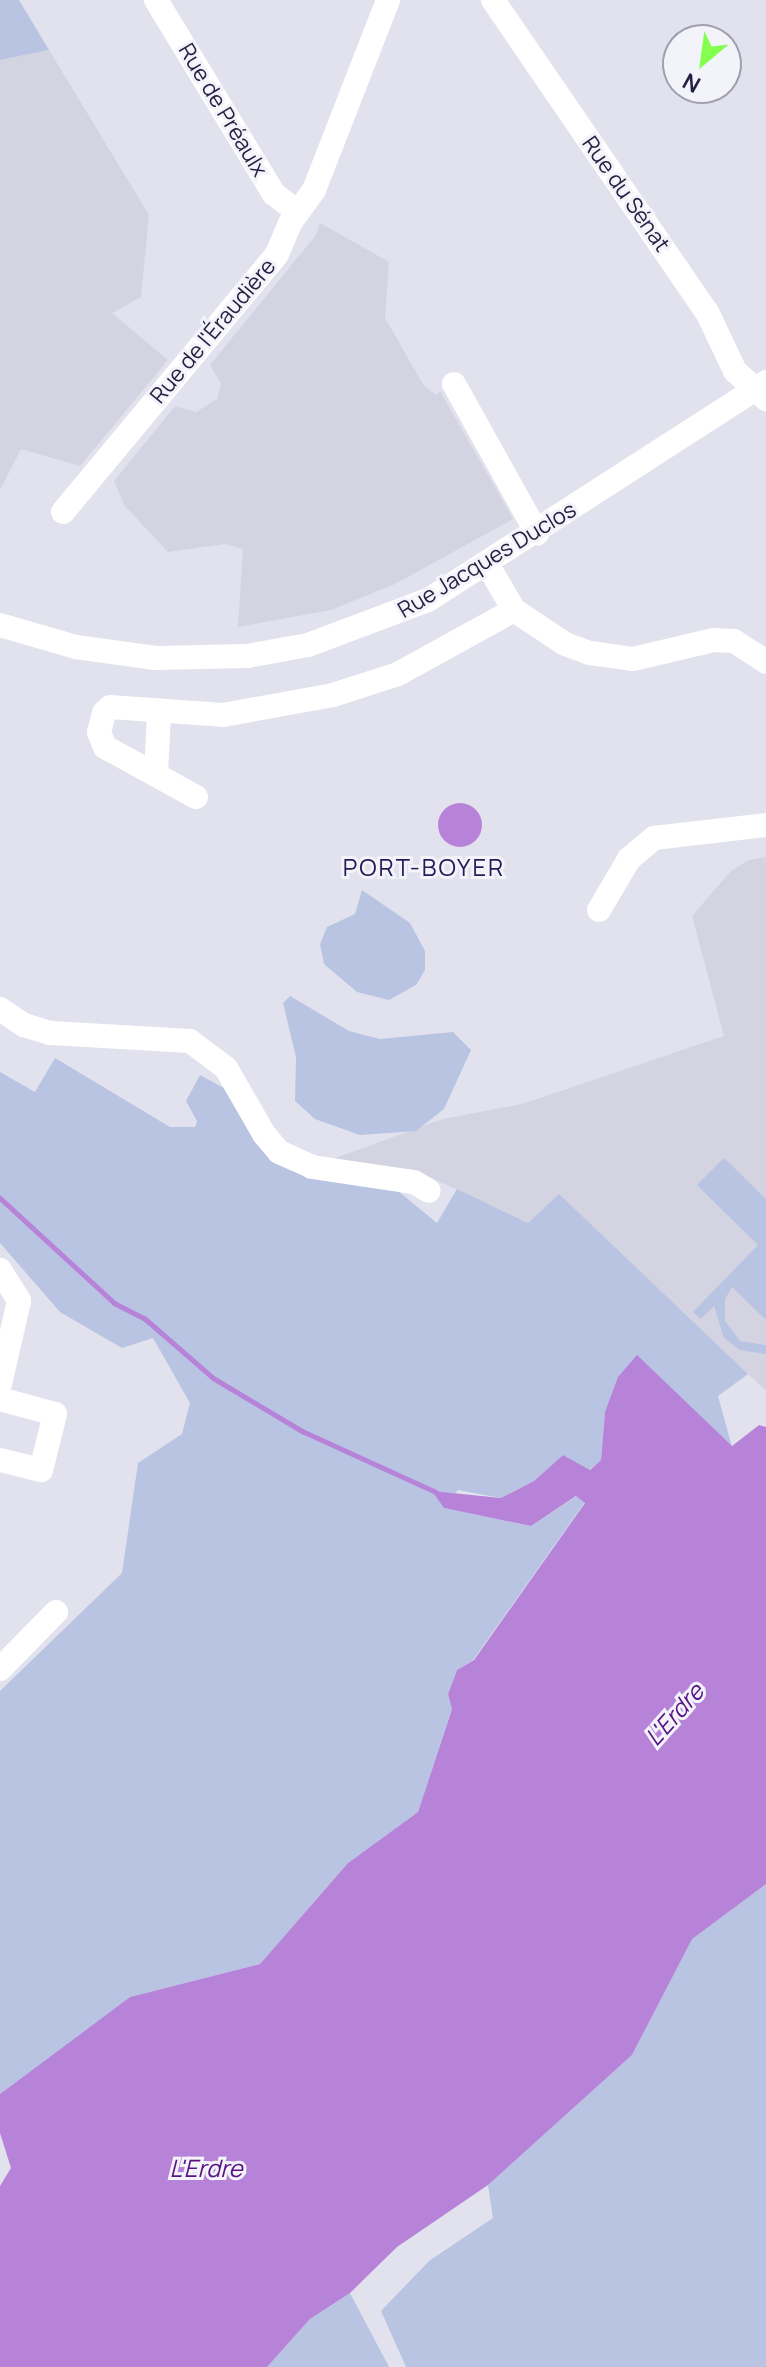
<!DOCTYPE html>
<meta charset="utf-8">
<style>
body{margin:0}
#map{position:relative;width:766px;height:2367px;overflow:hidden;background:#e2e2ee;font-family:Manrope,sans-serif}
div>[style]{position:absolute}
.built>*{inset:0;background:#d3d3e2}
.green>*{inset:0;background:#b8c4e2}
.water>*{inset:0;background:#b783d9}
.round{border-radius:50%}
.stream>*{height:5px;margin:-2.5px;padding:0 2.5px;transform-origin:2.5px;border-radius:2.5px;background:#b783d9}
.minor>*{height:24px;margin:-12px;padding:0 12px;transform-origin:12px;border-radius:12px;background:#fff}
span{translate:-50% -50%;white-space:nowrap;text-align:center;line-height:1.15;-webkit-text-stroke:6px #f3f3fa;paint-order:stroke}
.street-label{font-size:22px;color:#251f41}
.neighbourhood-label{font-size:24px;color:#251956;letter-spacing:2px}
.water-label{font-size:24px;color:#581285;font-style:italic}
.north{position:absolute;left:662px;top:24px;width:80px;height:80px;box-sizing:border-box;background:#f3f3fa;border:2px solid #a19eb0;border-radius:50%;rotate:209deg;font-size:22px;font-weight:700;line-height:32px;text-align:center;color:#251f41}
.north::after{content:'';display:block;margin:auto;width:28px;height:36px;background:#85ff4f;clip-path:polygon(50% 0,100% 100%,50% 72%,0 100%)}
</style>
<div id="map">
<div class="built">
<i style="clip-path:polygon(49px 50px,149px 215px,141px 297px,112px 313px,168px 360px,80px 466px,21px 449px,0 490px,0 60px)"></i>
<i style="clip-path:polygon(320px 223px,389px 262px,385px 318px,424px 386px,436px 395px,440px 391px,513px 519px,395px 584px,331px 610px,238px 627px,243px 549px,225px 544px,168px 552px,124px 505px,114px 481px,175px 406px,196px 412px,217px 399px,221px 384px,210px 365px,316px 235px)"></i>
<i style="clip-path:polygon(766px 857px,766px 1389px,765px 1390px,559px 1195px,528px 1223px,415px 1170px,330px 1160px,443px 1119px,522px 1104px,724px 1036px,692px 916px,730px 872px,748px 860px)"></i>
</div>
<div class="green">
<i style="clip-path:polygon(0 0,19px 0,49px 50px,0 60px)"></i>
<i style="clip-path:polygon(362px 890px,410px 923px,425px 951px,425px 970px,416px 985px,389px 1000px,357px 992px,324px 964px,320px 944px,327px 927px,355px 914px)"></i>
<i style="clip-path:polygon(290px 996px,349px 1031px,380px 1039px,453px 1032px,471px 1050px,444px 1109px,416px 1131px,360px 1135px,315px 1119px,295px 1101px,296px 1057px,283px 1003px)"></i>
<i style="clip-path:polygon(55px 1058px,170px 1127px,195px 1127px,197px 1121px,186px 1101px,200px 1075px,231px 1092px,259px 1140px,398px 1191px,437px 1223px,457px 1189px,528px 1223px,559px 1194px,748px 1374px,718px 1396px,732px 1447px,605px 1412px,601px 1460px,589px 1470px,563px 1455px,534px 1481px,501px 1498px,458px 1490px,444px 1508px,531px 1526px,577px 1496px,585px 1502px,473px 1660px,457px 1670px,448px 1694px,452px 1708px,418px 1812px,348px 1863px,260px 1964px,130px 1997px,0 2094px,0 1691px,122px 1573px,138px 1463px,182px 1434px,190px 1403px,153px 1338px,122px 1348px,60px 1312px,0 1243px,0 1072px,35px 1092px)"></i>
<i style="clip-path:polygon(724px 1158px,766px 1199px,766px 1320px,732px 1287px,725px 1299px,725px 1321px,740px 1341px,766px 1345px,766px 1354px,740px 1350px,724px 1338px,714px 1306px,701px 1319px,693px 1312px,758px 1245px,697px 1185px)"></i>
<i style="clip-path:polygon(766px 1884px,766px 2367px,406px 2367px,381px 2311px,429px 2261px,493px 2218px,488px 2185px,632px 2055px,692px 1938px)"></i>
<i style="clip-path:polygon(350px 2293px,389px 2367px,267px 2367px,310px 2319px)"></i>
</div>
<div class="water">
<i class="round" style="left:438px;top:803px;width:44px;height:44px"></i>
<i style="clip-path:polygon(637px 1355px,732px 1446px,759px 1425px,766px 1427px,766px 1884px,692px 1939px,632px 2055px,488px 2185px,397px 2247px,350px 2293px,310px 2319px,267px 2367px,0 2367px,0 2186px,11px 2168px,0 2133px,0 2094px,130px 1997px,260px 1964px,348px 1863px,418px 1812px,452px 1709px,448px 1694px,457px 1670px,474px 1660px,585px 1503px,576px 1496px,531px 1526px,444px 1508px,432px 1491px,501px 1498px,534px 1481px,563px 1455px,590px 1470px,601px 1460px,605px 1412px,618px 1377px)"></i>
</div>
<div class="stream">
<i style="left:0;top:1198px;width:155px;rotate:42.6deg"></i>
<i style="left:114px;top:1303px;width:34px;rotate:27deg"></i>
<i style="left:144px;top:1318px;width:91px;rotate:41deg"></i>
<i style="left:213px;top:1378px;width:104px;rotate:30.8deg"></i>
<i style="left:302px;top:1431px;width:147px;rotate:24.5deg"></i>
</div>
<div class="minor">
<i style="left:156px;top:0;width:227px;rotate:58.7deg"></i>
<i style="left:274px;top:194px;width:30px;rotate:37deg"></i>
<i style="left:493px;top:0;width:378px;rotate:55.6deg"></i>
<i style="left:707px;top:312px;width:65px;rotate:64.6deg"></i>
<i style="left:735px;top:371px;width:42px;rotate:42.1deg"></i>
<i style="left:454px;top:384px;width:171px;rotate:60.9deg"></i>
<i style="left:63px;top:512px;width:335px;rotate:-50.3deg"></i>
<i style="left:277px;top:254px;width:34px;rotate:-67deg"></i>
<i style="left:290px;top:223px;width:41px;rotate:-54deg"></i>
<i style="left:314px;top:190px;width:204px;rotate:-68.7deg"></i>
<i style="left:487px;top:564px;width:53px;rotate:59.6deg"></i>
<i style="left:514px;top:610px;width:61px;rotate:33.7deg"></i>
<i style="left:565px;top:644px;width:27px;rotate:20deg"></i>
<i style="left:590px;top:653px;width:43px;rotate:7.9deg"></i>
<i style="left:633px;top:659px;width:83px;rotate:-13.2deg"></i>
<i style="left:714px;top:640px;width:20px;rotate:3deg"></i>
<i style="left:734px;top:641px;width:38px;rotate:33deg"></i>
<i style="left:0;top:625px;width:79px;rotate:16.1deg"></i>
<i style="left:76px;top:647px;width:80px;rotate:7.9deg"></i>
<i style="left:155px;top:658px;width:92px;rotate:-1.2deg"></i>
<i style="left:247px;top:656px;width:62px;rotate:-10.2deg"></i>
<i style="left:308px;top:645px;width:128px;rotate:-20.6deg"></i>
<i style="left:428px;top:600px;width:402px;rotate:-32.8deg"></i>
<i style="left:156px;top:774px;width:60px;rotate:-87.1deg"></i>
<i style="left:196px;top:797px;width:104px;rotate:-151.2deg"></i>
<i style="left:105px;top:747px;width:16px;rotate:-112deg"></i>
<i style="left:99px;top:732px;width:20px;rotate:-75deg"></i>
<i style="left:104px;top:713px;width:8px;rotate:-45deg"></i>
<i style="left:110px;top:707px;width:113px;rotate:4deg"></i>
<i style="left:223px;top:715px;width:112px;rotate:-10.3deg"></i>
<i style="left:333px;top:695px;width:68px;rotate:-17.9deg"></i>
<i style="left:398px;top:674px;width:132px;rotate:-28.9deg"></i>
<i style="left:599px;top:910px;width:59px;rotate:-59.5deg"></i>
<i style="left:629px;top:859px;width:33px;rotate:-40deg"></i>
<i style="left:654px;top:838px;width:113px;rotate:-6.6deg"></i>
<i style="left:0;top:1009px;width:29px;rotate:34deg"></i>
<i style="left:24px;top:1025px;width:28px;rotate:17deg"></i>
<i style="left:51px;top:1033px;width:139px;rotate:3.3deg"></i>
<i style="left:190px;top:1041px;width:45px;rotate:36.9deg"></i>
<i style="left:226px;top:1068px;width:76px;rotate:60.1deg"></i>
<i style="left:264px;top:1134px;width:23px;rotate:50deg"></i>
<i style="left:279px;top:1152px;width:36px;rotate:24deg"></i>
<i style="left:312px;top:1167px;width:103px;rotate:8.4deg"></i>
<i style="left:414px;top:1182px;width:17px;rotate:31deg"></i>
<i style="left:0;top:1270px;width:36px;rotate:58deg"></i>
<i style="left:19px;top:1301px;width:85px;rotate:102.9deg"></i>
<i style="left:0;top:1399px;width:57px;rotate:15.3deg"></i>
<i style="left:55px;top:1414px;width:58px;rotate:104deg"></i>
<i style="left:41px;top:1470px;width:42px;rotate:-166.3deg"></i>
<i style="left:0;top:1669px;width:80px;rotate:-45.5deg"></i>
</div>
<div class="street-label">
<span style="left:223px;top:110px;rotate:59deg">Rue de Préaulx</span>
<span style="left:626px;top:194px;rotate:55deg">Rue du Sénat</span>
<span style="left:213px;top:331px;rotate:-50deg">Rue de l'Éraudière</span>
<span style="left:487px;top:560px;rotate:-31deg">Rue Jacques Duclos</span>
</div>
<div class="neighbourhood-label">
<span style="left:424px;top:867px">PORT-BOYER</span>
</div>
<div class="water-label">
<span style="left:674px;top:1714px;rotate:-48deg">L'Erdre</span>
<span style="left:206px;top:2168px">L'Erdre</span>
</div>
<div class="north">N</div>
</div>
